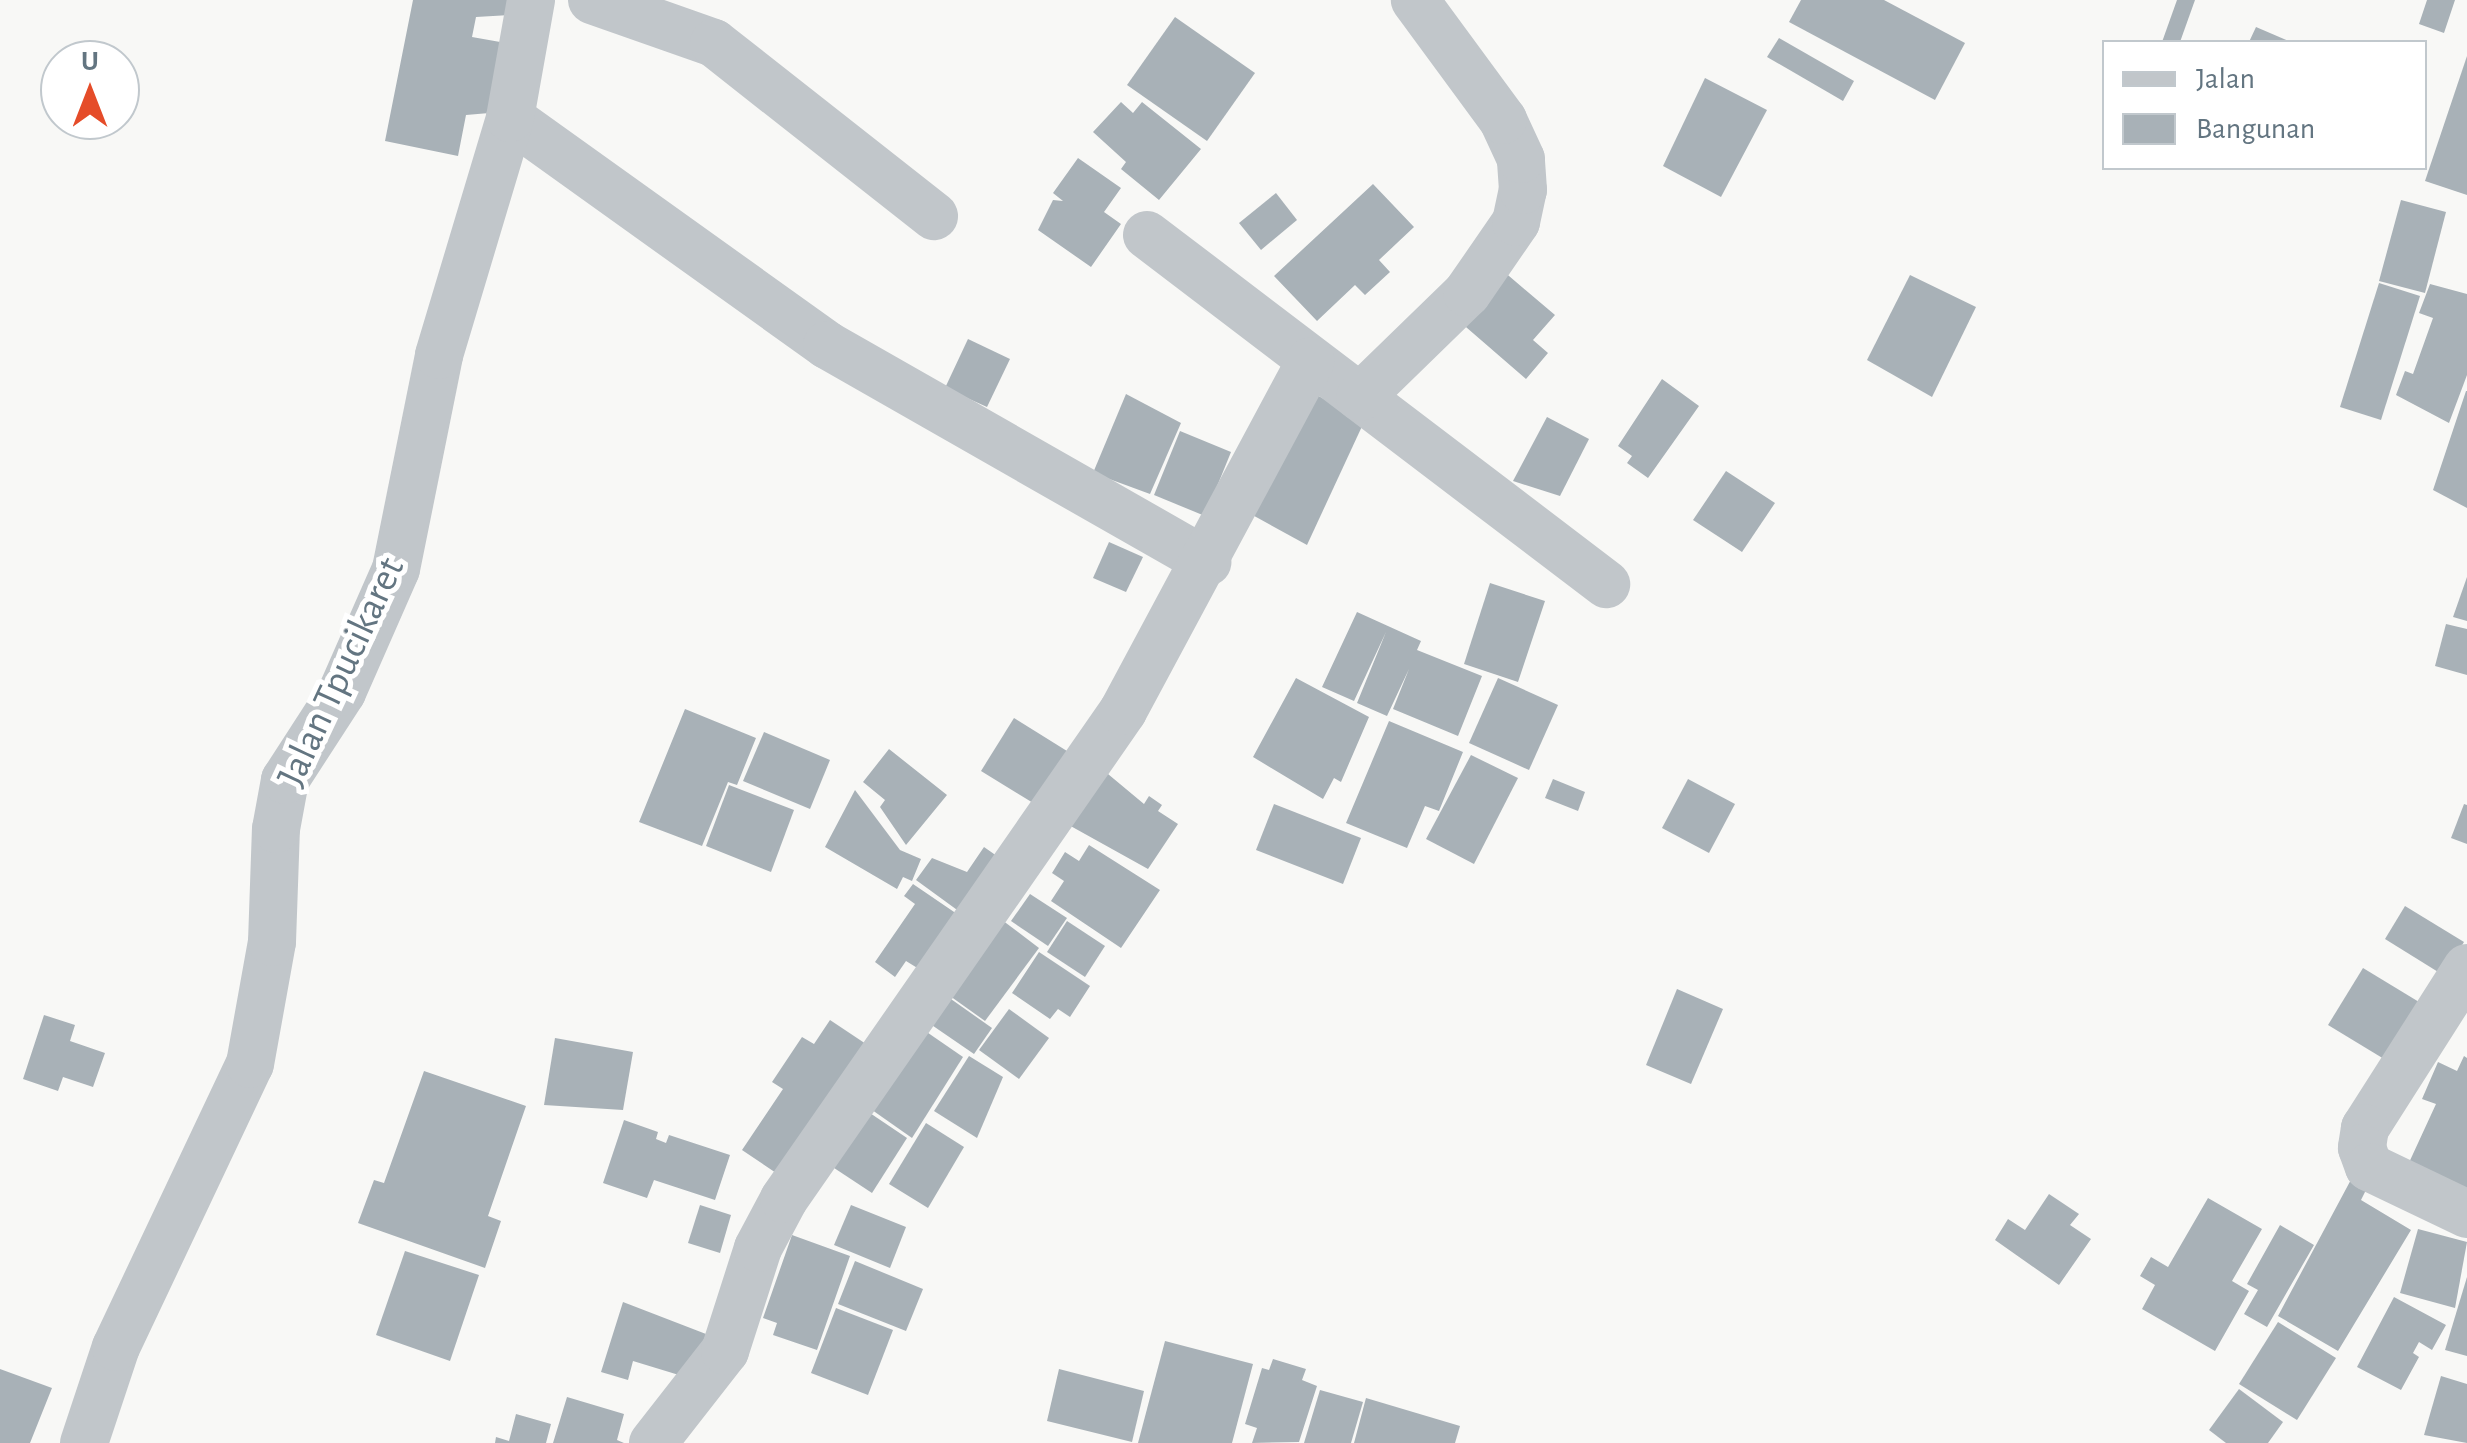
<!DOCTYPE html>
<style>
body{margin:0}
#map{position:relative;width:2467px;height:1443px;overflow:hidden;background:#f8f8f6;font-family:"Alegreya Sans",sans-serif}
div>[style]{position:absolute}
.building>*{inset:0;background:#a8b1b7}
.minor>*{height:48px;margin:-24px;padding:0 24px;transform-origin:24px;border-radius:24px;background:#c1c6ca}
span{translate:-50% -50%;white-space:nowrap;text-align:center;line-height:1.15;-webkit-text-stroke:10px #fff;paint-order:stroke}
.street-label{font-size:40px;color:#637581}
.legend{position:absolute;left:2102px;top:40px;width:325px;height:130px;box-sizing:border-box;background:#fff;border:2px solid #c1c8cd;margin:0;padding:12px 18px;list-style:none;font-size:30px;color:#637581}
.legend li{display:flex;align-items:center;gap:20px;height:50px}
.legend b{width:50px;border:2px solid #c1c8cd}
.north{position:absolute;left:40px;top:40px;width:100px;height:100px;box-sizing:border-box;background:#fff;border:2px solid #c1c8cd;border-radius:50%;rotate:0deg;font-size:28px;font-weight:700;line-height:40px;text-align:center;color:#637581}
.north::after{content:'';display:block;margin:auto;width:35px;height:45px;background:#e54c29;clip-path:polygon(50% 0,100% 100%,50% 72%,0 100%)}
</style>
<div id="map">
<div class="building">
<i style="clip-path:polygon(413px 0,509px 0,510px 15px,476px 17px,472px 37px,512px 44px,501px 112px,466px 115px,458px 156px,385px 141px)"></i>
<i style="clip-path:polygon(1801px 0,1884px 0,1965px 43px,1935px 100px,1789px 22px)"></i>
<i style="clip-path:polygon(2177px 0,2195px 0,2180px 42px,2162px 42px)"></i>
<i style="clip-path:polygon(2427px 0,2455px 0,2444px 33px,2419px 24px)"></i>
<i style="clip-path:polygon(1175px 17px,1255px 73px,1207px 141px,1127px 85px)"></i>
<i style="clip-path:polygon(2256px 27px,2291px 42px,2249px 42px)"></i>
<i style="clip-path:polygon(1779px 38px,1854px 81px,1843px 101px,1767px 57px)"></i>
<i style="clip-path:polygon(2467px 56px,2467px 195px,2425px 181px)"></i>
<i style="clip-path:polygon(1705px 78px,1767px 110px,1721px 197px,1663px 166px)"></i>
<i style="clip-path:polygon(1121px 102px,1133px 113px,1142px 102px,1201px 149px,1159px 200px,1121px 169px,1126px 162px,1093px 132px)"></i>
<i style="clip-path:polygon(1078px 158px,1121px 188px,1104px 212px,1121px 224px,1091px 267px,1038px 230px,1053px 200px,1063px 201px,1053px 193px)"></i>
<i style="clip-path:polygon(1373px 184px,1414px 227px,1379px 260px,1390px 272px,1365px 295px,1355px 285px,1317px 321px,1274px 276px)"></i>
<i style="clip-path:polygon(1276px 193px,1297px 220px,1261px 250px,1239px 223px)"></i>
<i style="clip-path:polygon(2401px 200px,2446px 212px,2425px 293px,2379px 281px)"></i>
<i style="clip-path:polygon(1502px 270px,1555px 315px,1533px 340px,1548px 353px,1526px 379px,1459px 321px)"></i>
<i style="clip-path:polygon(1910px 275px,1976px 307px,1932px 397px,1867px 360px)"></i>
<i style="clip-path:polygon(2379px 283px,2420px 296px,2381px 420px,2340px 407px)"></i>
<i style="clip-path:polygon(2430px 284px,2467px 294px,2467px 375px,2449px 423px,2396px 395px,2405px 371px,2413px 374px,2433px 318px,2419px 313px)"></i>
<i style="clip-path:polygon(968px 339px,1010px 359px,987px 407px,945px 388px)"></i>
<i style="clip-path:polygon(1662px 379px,1699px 406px,1648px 478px,1627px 463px,1632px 456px,1618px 446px)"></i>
<i style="clip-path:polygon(2466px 391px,2467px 391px,2467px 508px,2433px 490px)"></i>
<i style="clip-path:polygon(1126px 394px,1181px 423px,1150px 494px,1093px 473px)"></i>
<i style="clip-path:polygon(1317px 395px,1364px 422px,1307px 545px,1247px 512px)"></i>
<i style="clip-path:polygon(1547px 417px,1589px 439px,1560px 496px,1513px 481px)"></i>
<i style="clip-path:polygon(1180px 431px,1231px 452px,1205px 516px,1154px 495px)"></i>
<i style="clip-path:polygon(1726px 471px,1775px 503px,1742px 552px,1693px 520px)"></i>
<i style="clip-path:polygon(1109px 542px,1143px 557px,1126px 592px,1093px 578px)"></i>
<i style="clip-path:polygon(2467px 577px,2467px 621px,2453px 617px)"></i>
<i style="clip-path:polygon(1490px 583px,1545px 601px,1518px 682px,1464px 664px)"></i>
<i style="clip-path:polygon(1357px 612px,1421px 641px,1417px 650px,1482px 676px,1458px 736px,1393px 709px,1409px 669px,1387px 716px,1357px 703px,1386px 632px,1354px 701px,1322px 687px)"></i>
<i style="clip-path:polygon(2446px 624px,2467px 629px,2467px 675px,2435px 666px)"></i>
<i style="clip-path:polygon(1296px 678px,1369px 717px,1341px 782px,1334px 778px,1323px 799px,1253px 757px)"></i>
<i style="clip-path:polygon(1498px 678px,1558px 705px,1529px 770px,1469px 743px)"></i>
<i style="clip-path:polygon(685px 709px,756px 738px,737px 785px,728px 782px,702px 846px,639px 822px)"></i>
<i style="clip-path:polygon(1014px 718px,1075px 756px,1043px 809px,981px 771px)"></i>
<i style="clip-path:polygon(1389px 721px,1463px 752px,1439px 811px,1425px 806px,1407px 848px,1346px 823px)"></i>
<i style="clip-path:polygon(764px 732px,830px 760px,810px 809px,743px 781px)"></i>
<i style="clip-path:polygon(889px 749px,947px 795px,906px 845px,880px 807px,885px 800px,863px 782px)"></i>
<i style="clip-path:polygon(1471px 755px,1518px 778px,1474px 864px,1426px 839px)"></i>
<i style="clip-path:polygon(1096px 764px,1144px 804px,1149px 796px,1162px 805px,1158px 811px,1178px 824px,1148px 869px,1067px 824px)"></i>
<i style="clip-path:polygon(1553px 779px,1585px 792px,1578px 811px,1545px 798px)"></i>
<i style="clip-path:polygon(1688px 779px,1735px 804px,1709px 853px,1662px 828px)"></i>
<i style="clip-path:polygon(729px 785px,794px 810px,771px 872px,706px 846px)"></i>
<i style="clip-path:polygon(855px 790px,900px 850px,921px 859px,912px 881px,903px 877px,897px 889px,825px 847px)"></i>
<i style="clip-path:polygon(1274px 804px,1361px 838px,1343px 884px,1256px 850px)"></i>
<i style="clip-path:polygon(2464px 804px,2467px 805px,2467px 844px,2451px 838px)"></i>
<i style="clip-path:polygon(1089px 845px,1160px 890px,1121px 948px,1051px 901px,1064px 881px,1052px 873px,1065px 852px,1079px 861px)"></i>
<i style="clip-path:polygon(984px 847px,1014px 868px,975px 923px,916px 880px,932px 858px,967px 872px)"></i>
<i style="clip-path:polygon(913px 884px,957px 914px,919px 969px,906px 961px,895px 977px,875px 962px,915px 904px,904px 896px)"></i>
<i style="clip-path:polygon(1030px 894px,1067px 918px,1048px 946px,1011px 921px)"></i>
<i style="clip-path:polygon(2405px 906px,2464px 942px,2443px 975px,2385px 939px)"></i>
<i style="clip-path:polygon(1002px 920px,1039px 948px,985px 1021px,943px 991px)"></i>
<i style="clip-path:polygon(1067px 921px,1105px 946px,1085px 977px,1047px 952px)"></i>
<i style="clip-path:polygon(1039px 952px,1090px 986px,1070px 1017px,1058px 1009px,1050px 1019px,1012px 993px)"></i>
<i style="clip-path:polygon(2363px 968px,2424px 1005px,2389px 1062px,2328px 1025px)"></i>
<i style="clip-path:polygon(1677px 989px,1723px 1009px,1691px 1084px,1646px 1065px)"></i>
<i style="clip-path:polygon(941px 992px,992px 1028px,974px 1054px,923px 1019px)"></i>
<i style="clip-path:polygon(1009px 1009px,1049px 1038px,1019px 1079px,979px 1050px)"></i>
<i style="clip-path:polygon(44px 1015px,75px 1025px,70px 1041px,105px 1053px,93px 1087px,63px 1077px,58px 1091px,23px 1079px)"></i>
<i style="clip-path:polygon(830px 1020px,872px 1048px,785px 1179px,742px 1150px,783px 1089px,772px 1082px,802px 1037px,814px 1044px)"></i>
<i style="clip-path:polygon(918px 1026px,963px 1057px,912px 1138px,865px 1105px)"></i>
<i style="clip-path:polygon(555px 1038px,633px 1052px,623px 1110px,544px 1105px)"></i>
<i style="clip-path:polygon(969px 1056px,1003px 1077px,977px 1138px,934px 1111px)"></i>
<i style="clip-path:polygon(2464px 1056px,2467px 1058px,2467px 1198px,2401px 1180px,2436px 1104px,2422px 1099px,2438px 1062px,2457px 1071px)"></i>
<i style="clip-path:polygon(424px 1071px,526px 1106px,488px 1216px,501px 1221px,485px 1268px,358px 1223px,374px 1180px,384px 1183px)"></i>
<i style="clip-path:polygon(861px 1107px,907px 1138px,872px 1193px,825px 1162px)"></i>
<i style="clip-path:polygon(624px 1120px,658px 1132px,656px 1139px,666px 1143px,669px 1135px,730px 1155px,715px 1200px,654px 1180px,647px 1198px,603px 1183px)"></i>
<i style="clip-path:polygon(926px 1123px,964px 1147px,928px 1208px,889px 1184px)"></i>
<i style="clip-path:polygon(2354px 1174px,2370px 1182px,2361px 1200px,2411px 1230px,2338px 1351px,2278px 1316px)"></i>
<i style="clip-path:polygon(2049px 1194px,2079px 1214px,2070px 1225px,2091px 1239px,2059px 1285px,1995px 1240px,2008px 1219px,2025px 1230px)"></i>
<i style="clip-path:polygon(2208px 1198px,2262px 1229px,2232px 1281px,2249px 1291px,2215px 1351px,2142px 1309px,2155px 1285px,2140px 1276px,2151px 1257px,2168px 1267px)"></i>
<i style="clip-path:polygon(700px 1205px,731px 1215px,720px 1253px,688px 1243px)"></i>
<i style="clip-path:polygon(851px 1205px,906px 1227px,890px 1268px,834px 1245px)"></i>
<i style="clip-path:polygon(2280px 1225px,2314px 1245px,2267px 1327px,2244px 1314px,2258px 1290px,2247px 1284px)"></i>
<i style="clip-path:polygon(2418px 1229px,2467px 1242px,2455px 1308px,2400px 1293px)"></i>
<i style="clip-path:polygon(792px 1235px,850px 1256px,817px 1350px,773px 1335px,777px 1323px,763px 1318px)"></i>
<i style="clip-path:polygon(405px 1251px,479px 1275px,450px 1361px,376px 1335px)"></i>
<i style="clip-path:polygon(855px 1261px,923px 1289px,906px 1331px,838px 1304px)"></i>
<i style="clip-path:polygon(2467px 1277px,2467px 1356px,2445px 1350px)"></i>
<i style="clip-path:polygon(2394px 1297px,2446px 1325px,2432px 1350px,2419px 1342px,2413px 1353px,2419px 1357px,2401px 1390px,2357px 1367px)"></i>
<i style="clip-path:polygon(623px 1302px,706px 1334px,692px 1379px,633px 1361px,628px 1380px,601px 1372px)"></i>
<i style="clip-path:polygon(836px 1308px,893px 1330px,868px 1395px,811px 1373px)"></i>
<i style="clip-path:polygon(2278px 1322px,2336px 1358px,2297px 1420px,2239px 1384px)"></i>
<i style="clip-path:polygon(1165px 1341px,1253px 1364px,1232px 1443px,1138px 1443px)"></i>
<i style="clip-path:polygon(1273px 1359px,1306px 1369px,1302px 1380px,1317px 1386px,1299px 1442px,1252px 1443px,1257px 1428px,1245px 1424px,1262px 1368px,1269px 1370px)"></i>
<i style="clip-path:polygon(0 1369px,52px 1388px,30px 1443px,0 1443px)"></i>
<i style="clip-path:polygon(1059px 1369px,1144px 1391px,1132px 1442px,1047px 1421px)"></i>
<i style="clip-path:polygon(2441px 1376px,2467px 1384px,2467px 1443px,2424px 1435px)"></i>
<i style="clip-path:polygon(2239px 1389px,2283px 1422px,2268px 1443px,2226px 1443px,2209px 1430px)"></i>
<i style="clip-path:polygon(1320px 1390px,1363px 1402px,1351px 1443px,1304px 1443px)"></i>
<i style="clip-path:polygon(567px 1397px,624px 1414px,617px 1440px,624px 1443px,553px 1443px)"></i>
<i style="clip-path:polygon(1366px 1398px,1460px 1426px,1455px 1443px,1354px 1443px)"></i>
<i style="clip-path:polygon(516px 1414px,551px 1424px,546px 1443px,495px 1443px,496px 1437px,509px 1441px)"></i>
</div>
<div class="minor">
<i style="left:592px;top:0;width:129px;rotate:19.4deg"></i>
<i style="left:714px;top:43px;width:280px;rotate:38.2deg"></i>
<i style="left:510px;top:118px;width:390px;rotate:35.6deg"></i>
<i style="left:827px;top:345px;width:438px;rotate:29.7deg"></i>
<i style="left:1147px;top:235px;width:577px;rotate:37.25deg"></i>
<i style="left:1360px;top:397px;width:149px;rotate:-44.2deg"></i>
<i style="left:1467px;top:293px;width:86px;rotate:-55.4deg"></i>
<i style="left:1516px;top:222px;width:33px;rotate:-78deg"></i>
<i style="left:1523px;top:190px;width:31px;rotate:-94deg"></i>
<i style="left:1521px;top:159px;width:43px;rotate:-114.8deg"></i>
<i style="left:1503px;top:120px;width:149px;rotate:-126.3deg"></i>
<i style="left:2467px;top:968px;width:190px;rotate:122.5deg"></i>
<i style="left:2365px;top:1128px;width:20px;rotate:99deg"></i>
<i style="left:2362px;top:1148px;width:20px;rotate:70deg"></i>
<i style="left:2369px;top:1167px;width:109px;rotate:25.6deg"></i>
<i style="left:84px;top:1443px;width:101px;rotate:-71.6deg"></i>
<i style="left:116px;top:1347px;width:313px;rotate:-64.7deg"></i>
<i style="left:250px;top:1064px;width:124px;rotate:-79.8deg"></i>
<i style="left:272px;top:942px;width:113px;rotate:-88deg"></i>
<i style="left:276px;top:829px;width:50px;rotate:-79.6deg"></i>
<i style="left:285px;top:780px;width:105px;rotate:-57.1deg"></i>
<i style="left:342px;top:692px;width:134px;rotate:-66.3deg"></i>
<i style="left:396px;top:569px;width:218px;rotate:-78.6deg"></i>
<i style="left:439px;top:355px;width:247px;rotate:-73.3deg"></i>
<i style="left:510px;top:118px;width:120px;rotate:-79.9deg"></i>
<i style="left:653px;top:1443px;width:117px;rotate:-52deg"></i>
<i style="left:725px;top:1351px;width:108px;rotate:-72.2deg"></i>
<i style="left:758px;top:1248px;width:55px;rotate:-62deg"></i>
<i style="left:784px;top:1199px;width:594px;rotate:-55.21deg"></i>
<i style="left:1123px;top:711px;width:397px;rotate:-61.8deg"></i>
</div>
<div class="street-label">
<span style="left:341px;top:672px;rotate:-65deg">Jalan Tpucikaret</span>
</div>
<ul class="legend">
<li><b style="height:12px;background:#c1c6ca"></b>Jalan</li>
<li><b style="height:28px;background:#a8b1b7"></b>Bangunan</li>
</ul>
<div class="north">U</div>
</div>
